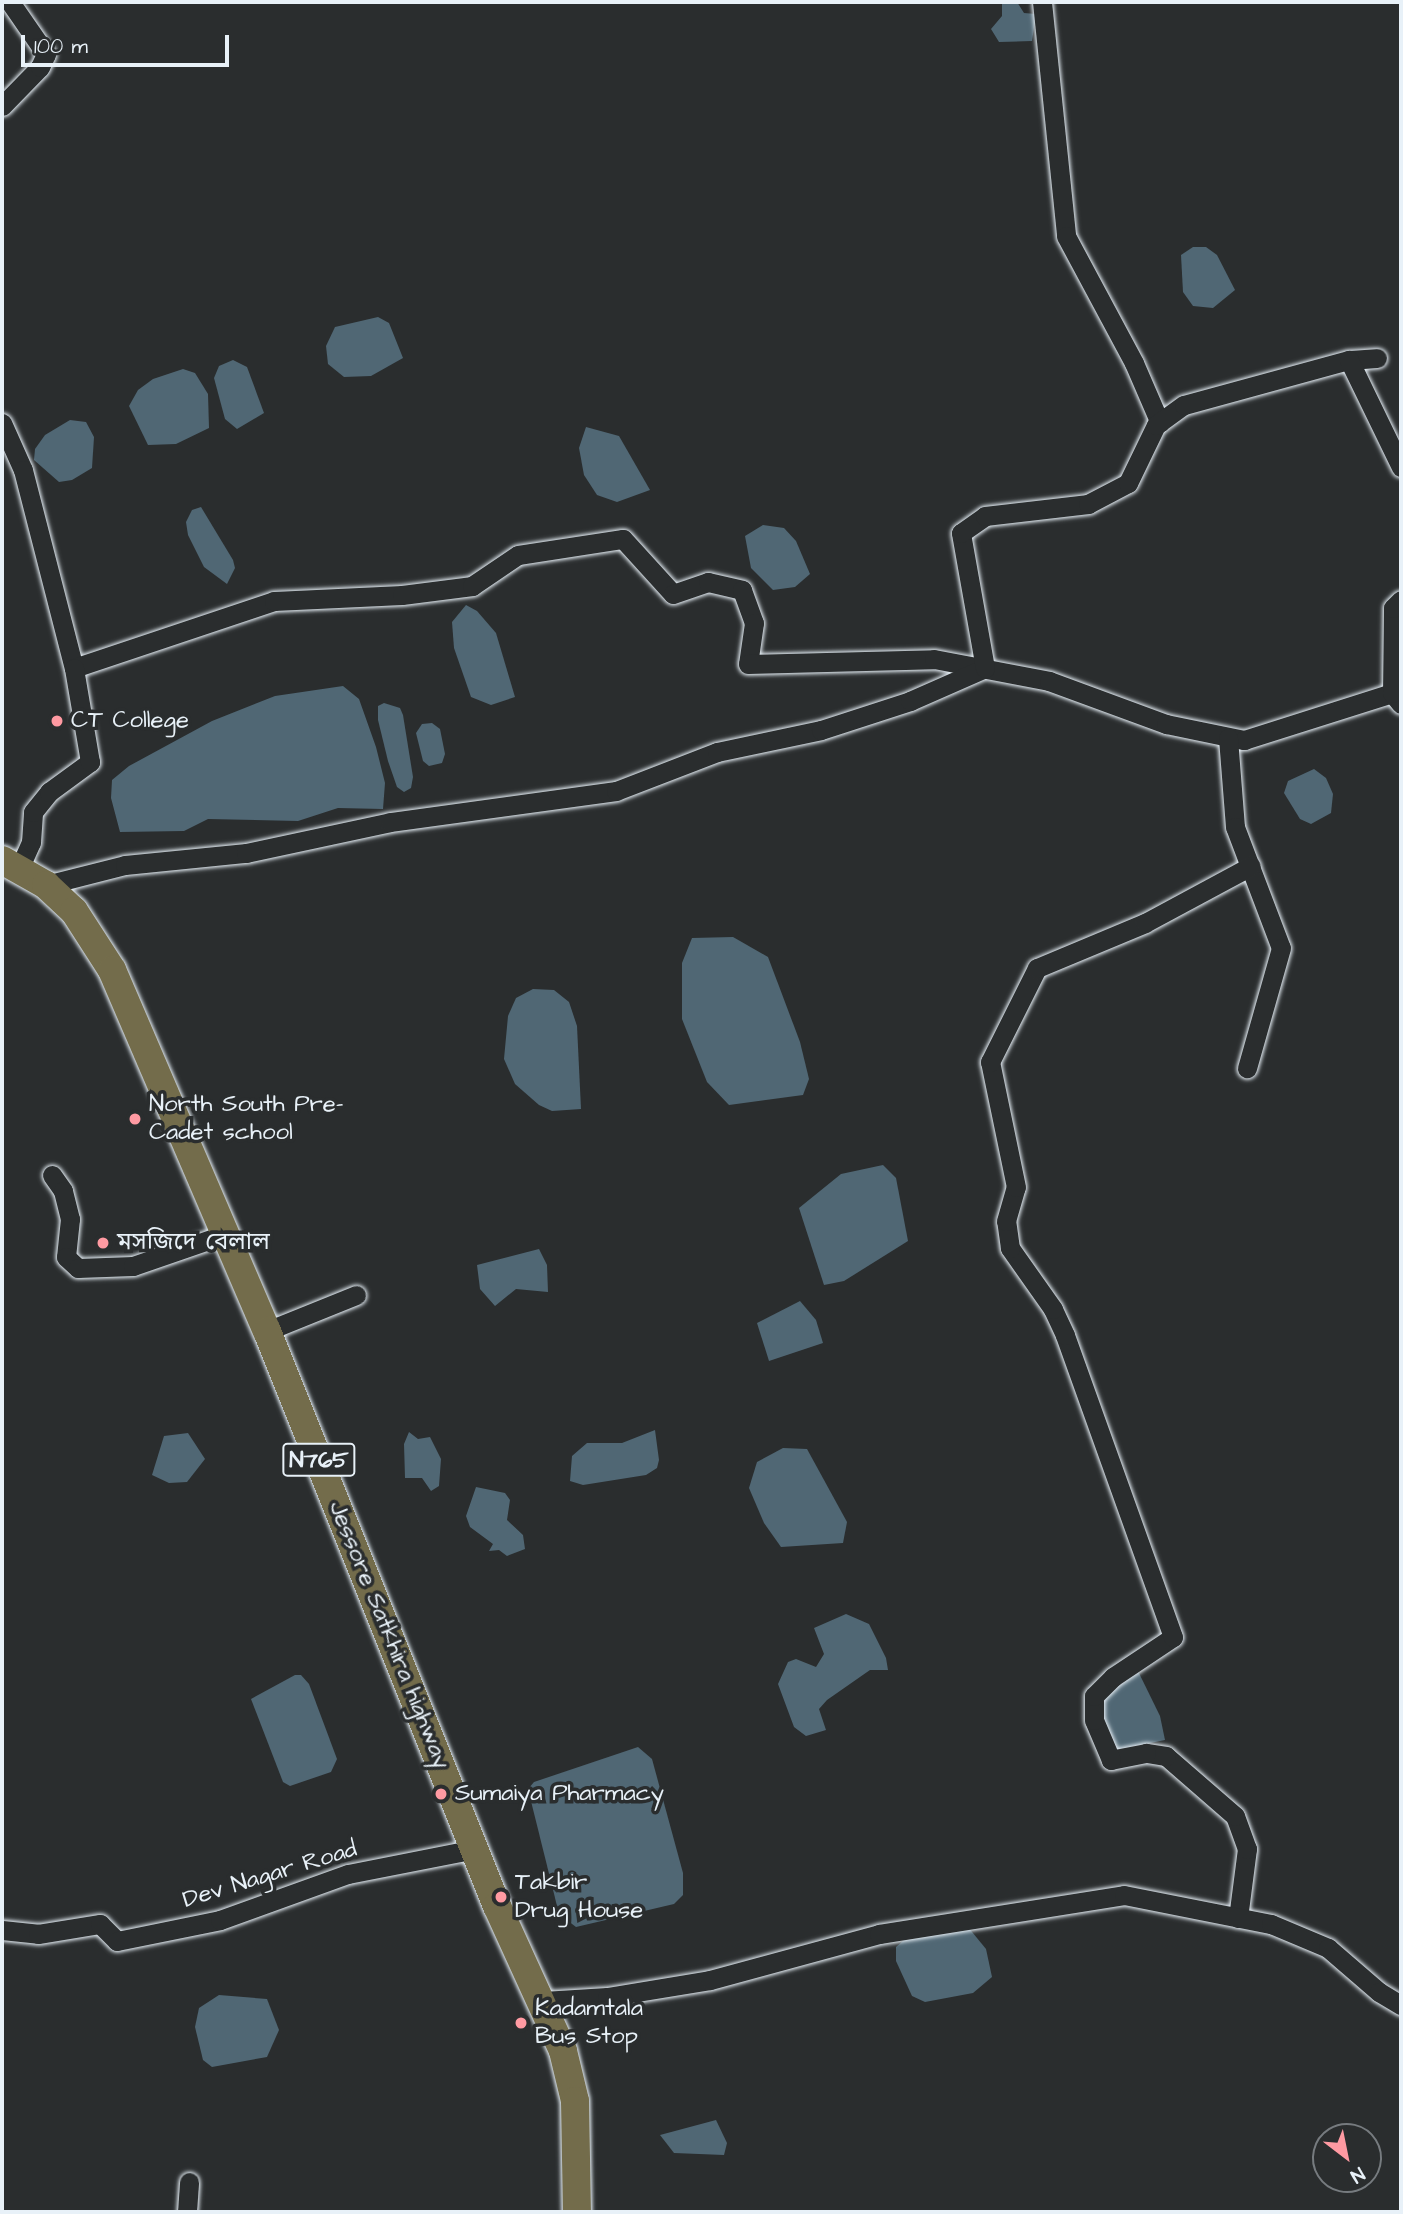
<!DOCTYPE html>
<meta charset="utf-8">
<style>
body{margin:0}
#map{position:relative;width:1403px;height:2214px;overflow:hidden;background:#2a2d2e;font-family:"Architects Daughter","Noto Sans Bengali",sans-serif}
div>[style]{position:absolute}
.water>*{inset:0;background:#506774}
.roads{filter:drop-shadow(0 0 2px #e8f1f8) drop-shadow(0 0 2px #e8f1f8)}
.minor>*{height:19px;margin:-9.5px;padding:0 9.5px;transform-origin:9.5px;border-radius:9.5px;background:#2a2d2e}
.highway>*{height:28px;margin:-14px;padding:0 14px;transform-origin:14px;border-radius:14px;background:#736c4b}
.dots>*{width:19px;height:19px;translate:-50% -50%;box-sizing:border-box;border:4px solid #2a2d2e;border-radius:50%}
span{translate:-50% -50%;white-space:nowrap;text-align:center;line-height:1.15;-webkit-text-stroke:7px #2a2d2e;paint-order:stroke}
.shield-label span{padding:2px 5px;background:#2a2d2e;border:2px solid;border-radius:5px;-webkit-text-stroke-width:0}
.shield-label{font-size:23px;color:#e8f1f8;font-weight:700}
.poi-label{font-size:24px;color:#e8f1f8}
.left{translate:0 -50%;text-align:left}
.street-label{font-size:24px;color:#e8f1f8}
.frame{position:absolute;inset:0;border:4px solid #e8f1f8;pointer-events:none}
.north{position:absolute;left:1312px;top:2123px;width:70px;height:70px;box-sizing:border-box;background:#2a2d2e;border:2px solid #767b7f;border-radius:50%;rotate:148deg;font-size:19px;font-weight:700;line-height:28px;text-align:center;color:#e8f1f8}
.north::after{content:'';display:block;margin:auto;width:24px;height:32px;background:#ff9aa2;clip-path:polygon(50% 0,100% 100%,50% 72%,0 100%)}
.scale{position:absolute;left:21px;top:35px;width:208px;height:32px;box-sizing:border-box;border:4px solid #e8f1f8;border-top:0;padding-left:9px;font-size:21px;line-height:24px;white-space:nowrap;color:#e8f1f8;-webkit-text-stroke:5px #2a2d2e;paint-order:stroke}
</style>
<div id="map">
<div class="water">
<i style="clip-path:polygon(1002px 2px,1017px 2px,1024px 13px,1036px 14px,1032px 41px,999px 42px,991px 29px,1002px 16px)"></i>
<i style="clip-path:polygon(1193px 247px,1206px 247px,1217px 255px,1235px 290px,1213px 308px,1193px 306px,1183px 292px,1181px 255px)"></i>
<i style="clip-path:polygon(378px 317px,389px 323px,403px 358px,371px 376px,344px 377px,328px 364px,326px 346px,335px 327px)"></i>
<i style="clip-path:polygon(233px 360px,247px 367px,264px 413px,237px 429px,225px 419px,214px 378px,219px 366px)"></i>
<i style="clip-path:polygon(183px 369px,195px 373px,208px 394px,209px 428px,176px 444px,148px 445px,129px 406px,138px 390px,153px 379px)"></i>
<i style="clip-path:polygon(70px 420px,86px 422px,94px 437px,92px 468px,72px 480px,59px 482px,34px 460px,35px 449px,45px 435px)"></i>
<i style="clip-path:polygon(586px 427px,619px 436px,650px 490px,617px 502px,597px 495px,584px 475px,579px 448px)"></i>
<i style="clip-path:polygon(201px 507px,233px 560px,235px 568px,227px 584px,204px 567px,188px 535px,186px 522px,192px 510px)"></i>
<i style="clip-path:polygon(763px 525px,784px 528px,796px 541px,810px 574px,795px 587px,773px 590px,751px 568px,745px 536px)"></i>
<i style="clip-path:polygon(466px 605px,477px 611px,496px 633px,515px 697px,491px 705px,471px 697px,454px 648px,452px 622px)"></i>
<i style="clip-path:polygon(343px 686px,359px 699px,376px 747px,385px 783px,383px 809px,338px 808px,298px 821px,208px 819px,184px 831px,120px 832px,111px 798px,112px 780px,129px 766px,212px 721px,275px 696px)"></i>
<i style="clip-path:polygon(384px 703px,400px 708px,403px 715px,413px 777px,411px 788px,404px 792px,397px 787px,388px 761px,378px 720px,378px 706px)"></i>
<i style="clip-path:polygon(432px 723px,440px 729px,445px 754px,442px 763px,429px 766px,423px 761px,416px 733px,422px 724px)"></i>
<i style="clip-path:polygon(1314px 769px,1326px 778px,1333px 794px,1331px 813px,1311px 824px,1300px 819px,1284px 793px,1288px 781px)"></i>
<i style="clip-path:polygon(733px 937px,768px 957px,800px 1042px,809px 1079px,803px 1095px,729px 1105px,707px 1082px,682px 1019px,682px 963px,692px 938px)"></i>
<i style="clip-path:polygon(533px 989px,554px 990px,569px 1002px,577px 1026px,581px 1109px,552px 1111px,539px 1105px,515px 1084px,504px 1059px,508px 1016px,516px 998px)"></i>
<i style="clip-path:polygon(883px 1165px,896px 1178px,908px 1241px,844px 1281px,824px 1285px,799px 1208px,841px 1174px)"></i>
<i style="clip-path:polygon(539px 1249px,547px 1265px,548px 1292px,516px 1289px,495px 1306px,480px 1289px,477px 1265px)"></i>
<i style="clip-path:polygon(800px 1301px,816px 1320px,823px 1343px,769px 1361px,757px 1323px)"></i>
<i style="clip-path:polygon(655px 1430px,659px 1460px,657px 1468px,646px 1475px,583px 1485px,570px 1481px,572px 1456px,587px 1443px,622px 1443px)"></i>
<i style="clip-path:polygon(409px 1432px,418px 1439px,430px 1437px,441px 1459px,439px 1486px,431px 1491px,422px 1478px,405px 1478px,404px 1444px)"></i>
<i style="clip-path:polygon(188px 1433px,205px 1459px,187px 1482px,169px 1483px,152px 1475px,164px 1436px)"></i>
<i style="clip-path:polygon(783px 1448px,807px 1449px,847px 1522px,843px 1543px,781px 1547px,764px 1523px,749px 1488px,757px 1462px)"></i>
<i style="clip-path:polygon(476px 1487px,505px 1493px,510px 1500px,507px 1520px,523px 1535px,525px 1549px,507px 1556px,499px 1550px,489px 1551px,493px 1544px,470px 1527px,466px 1516px)"></i>
<i style="clip-path:polygon(846px 1614px,869px 1624px,886px 1658px,888px 1670px,870px 1670px,827px 1700px,819px 1709px,826px 1730px,806px 1736px,794px 1727px,778px 1684px,788px 1662px,796px 1659px,816px 1667px,824px 1654px,814px 1628px)"></i>
<i style="clip-path:polygon(1136px 1667px,1160px 1716px,1165px 1740px,1116px 1750px,1098px 1706px,1110px 1683px)"></i>
<i style="clip-path:polygon(295px 1675px,301px 1675px,309px 1684px,337px 1759px,331px 1772px,290px 1786px,283px 1782px,251px 1699px)"></i>
<i style="clip-path:polygon(638px 1747px,652px 1759px,683px 1873px,683px 1895px,674px 1904px,576px 1927px,559px 1914px,528px 1789px,534px 1782px)"></i>
<i style="clip-path:polygon(968px 1927px,986px 1949px,992px 1977px,973px 1993px,925px 2002px,912px 1996px,896px 1961px,896px 1947px,904px 1940px)"></i>
<i style="clip-path:polygon(219px 1995px,267px 1999px,279px 2030px,267px 2057px,212px 2067px,203px 2060px,195px 2027px,199px 2008px)"></i>
<i style="clip-path:polygon(716px 2120px,727px 2143px,724px 2155px,674px 2153px,660px 2135px)"></i>
</div>
<div class="roads">
<div class="minor">
<i style="left:1042px;top:2px;width:235px;rotate:84.1deg"></i>
<i style="left:1066px;top:236px;width:144px;rotate:61.8deg"></i>
<i style="left:1134px;top:363px;width:65px;rotate:66.6deg"></i>
<i style="left:2px;top:106px;width:54px;rotate:-45.7deg"></i>
<i style="left:40px;top:67px;width:14px;rotate:-65deg"></i>
<i style="left:46px;top:54px;width:63px;rotate:-124.7deg"></i>
<i style="left:1349px;top:360px;width:28px;rotate:-4deg"></i>
<i style="left:2px;top:423px;width:51px;rotate:65.9deg"></i>
<i style="left:23px;top:470px;width:204px;rotate:75.6deg"></i>
<i style="left:74px;top:668px;width:211px;rotate:-18.5deg"></i>
<i style="left:274px;top:601px;width:128px;rotate:-2.7deg"></i>
<i style="left:402px;top:595px;width:71px;rotate:-7.3deg"></i>
<i style="left:472px;top:586px;width:55px;rotate:-34deg"></i>
<i style="left:518px;top:555px;width:106px;rotate:-8.7deg"></i>
<i style="left:623px;top:539px;width:74px;rotate:47.7deg"></i>
<i style="left:673px;top:594px;width:37px;rotate:-19deg"></i>
<i style="left:708px;top:582px;width:35px;rotate:13deg"></i>
<i style="left:742px;top:590px;width:35px;rotate:70deg"></i>
<i style="left:754px;top:623px;width:41px;rotate:98.3deg"></i>
<i style="left:748px;top:664px;width:186px;rotate:-1.5deg"></i>
<i style="left:934px;top:659px;width:117px;rotate:10.8deg"></i>
<i style="left:1049px;top:681px;width:125px;rotate:20.2deg"></i>
<i style="left:1166px;top:724px;width:80px;rotate:11.6deg"></i>
<i style="left:1244px;top:740px;width:155px;rotate:-17.6deg"></i>
<i style="left:1392px;top:693px;width:14px;rotate:51deg"></i>
<i style="left:1392px;top:693px;width:85px;rotate:-89.3deg"></i>
<i style="left:1393px;top:608px;width:11px;rotate:-45deg"></i>
<i style="left:1228px;top:738px;width:89px;rotate:85.5deg"></i>
<i style="left:1235px;top:827px;width:129px;rotate:69.2deg"></i>
<i style="left:1281px;top:948px;width:125px;rotate:105.8deg"></i>
<i style="left:19px;top:869px;width:30px;rotate:-66deg"></i>
<i style="left:31px;top:842px;width:30px;rotate:-86deg"></i>
<i style="left:33px;top:812px;width:26px;rotate:-51deg"></i>
<i style="left:49px;top:792px;width:51px;rotate:-36.2deg"></i>
<i style="left:90px;top:762px;width:95px;rotate:-99.7deg"></i>
<i style="left:46px;top:885px;width:81px;rotate:-14.2deg"></i>
<i style="left:125px;top:865px;width:122px;rotate:-5.7deg"></i>
<i style="left:246px;top:853px;width:147px;rotate:-12.1deg"></i>
<i style="left:390px;top:822px;width:228px;rotate:-7.8deg"></i>
<i style="left:616px;top:791px;width:108px;rotate:-21.1deg"></i>
<i style="left:717px;top:752px;width:106px;rotate:-11.9deg"></i>
<i style="left:821px;top:730px;width:94px;rotate:-18deg"></i>
<i style="left:910px;top:701px;width:82px;rotate:-23.7deg"></i>
<i style="left:985px;top:668px;width:137px;rotate:-100.1deg"></i>
<i style="left:961px;top:533px;width:29px;rotate:-35deg"></i>
<i style="left:985px;top:516px;width:104px;rotate:-6.6deg"></i>
<i style="left:1088px;top:504px;width:45px;rotate:-27.7deg"></i>
<i style="left:1128px;top:483px;width:64px;rotate:-64.2deg"></i>
<i style="left:1156px;top:425px;width:34px;rotate:-36deg"></i>
<i style="left:1184px;top:405px;width:171px;rotate:-15.3deg"></i>
<i style="left:1349px;top:360px;width:119px;rotate:64.1deg"></i>
<i style="left:52px;top:1175px;width:19px;rotate:55deg"></i>
<i style="left:63px;top:1191px;width:29px;rotate:76deg"></i>
<i style="left:70px;top:1219px;width:38px;rotate:96deg"></i>
<i style="left:66px;top:1257px;width:16px;rotate:43deg"></i>
<i style="left:78px;top:1268px;width:55px;rotate:-2.1deg"></i>
<i style="left:133px;top:1266px;width:95px;rotate:-19deg"></i>
<i style="left:267px;top:1331px;width:96px;rotate:-22deg"></i>
<i style="left:1238px;top:1918px;width:70px;rotate:-82.6deg"></i>
<i style="left:1247px;top:1849px;width:35px;rotate:-110deg"></i>
<i style="left:1235px;top:1816px;width:91px;rotate:-139deg"></i>
<i style="left:1166px;top:1756px;width:20px;rotate:-171deg"></i>
<i style="left:1146px;top:1753px;width:36px;rotate:169deg"></i>
<i style="left:1111px;top:1760px;width:43px;rotate:-113deg"></i>
<i style="left:1094px;top:1720px;width:24px;rotate:-90deg"></i>
<i style="left:1094px;top:1696px;width:27px;rotate:-45deg"></i>
<i style="left:1113px;top:1677px;width:72px;rotate:-33.7deg"></i>
<i style="left:1173px;top:1637px;width:321px;rotate:-109.7deg"></i>
<i style="left:1065px;top:1335px;width:29px;rotate:-115deg"></i>
<i style="left:1053px;top:1309px;width:75px;rotate:-125.2deg"></i>
<i style="left:1010px;top:1248px;width:27px;rotate:-98deg"></i>
<i style="left:1006px;top:1221px;width:35px;rotate:-74deg"></i>
<i style="left:1016px;top:1187px;width:128px;rotate:-101.7deg"></i>
<i style="left:990px;top:1062px;width:105px;rotate:-63.4deg"></i>
<i style="left:1037px;top:968px;width:117px;rotate:-22.6deg"></i>
<i style="left:1145px;top:923px;width:120px;rotate:-28.3deg"></i>
<i style="left:2px;top:1930px;width:36px;rotate:6deg"></i>
<i style="left:38px;top:1934px;width:63px;rotate:-9.2deg"></i>
<i style="left:100px;top:1924px;width:24px;rotate:45deg"></i>
<i style="left:117px;top:1941px;width:105px;rotate:-11.5deg"></i>
<i style="left:220px;top:1920px;width:136px;rotate:-19.8deg"></i>
<i style="left:348px;top:1874px;width:129px;rotate:-11.1deg"></i>
<i style="left:543px;top:2001px;width:64px;rotate:-3.6deg"></i>
<i style="left:607px;top:1997px;width:104px;rotate:-9.4deg"></i>
<i style="left:710px;top:1980px;width:175px;rotate:-15.2deg"></i>
<i style="left:879px;top:1934px;width:248px;rotate:-9deg"></i>
<i style="left:1124px;top:1895px;width:150px;rotate:11.2deg"></i>
<i style="left:1271px;top:1924px;width:62px;rotate:22.8deg"></i>
<i style="left:1328px;top:1948px;width:67px;rotate:40.8deg"></i>
<i style="left:1379px;top:1992px;width:26px;rotate:31deg"></i>
<i style="left:187px;top:2212px;width:30px;rotate:-86deg"></i>
</div>
<div class="highway">
<i style="left:2px;top:860px;width:51px;rotate:29.6deg"></i>
<i style="left:46px;top:885px;width:38px;rotate:43deg"></i>
<i style="left:74px;top:911px;width:70px;rotate:57.2deg"></i>
<i style="left:112px;top:970px;width:393px;rotate:66.8deg"></i>
<i style="left:267px;top:1331px;width:619px;rotate:68.2deg"></i>
<i style="left:497px;top:1906px;width:159px;rotate:65.5deg"></i>
<i style="left:563px;top:2051px;width:51px;rotate:76.5deg"></i>
<i style="left:575px;top:2101px;width:111px;rotate:89deg"></i>
</div>
</div>
<div class="dots">
<i style="left:57px;top:721px;background:#ff9aa2"></i>
<i style="left:135px;top:1119px;background:#ff9aa2"></i>
<i style="left:103px;top:1243px;background:#ff9aa2"></i>
<i style="left:441px;top:1794px;background:#ff9aa2"></i>
<i style="left:501px;top:1897px;background:#ff9aa2"></i>
<i style="left:521px;top:2023px;background:#ff9aa2"></i>
</div>
<div class="shield-label">
<span style="left:319px;top:1460px">N765</span>
</div>
<div class="poi-label">
<span class="left" style="left:71px;top:721px">CT College</span>
<span class="left" style="left:149px;top:1119px">North South Pre-<br>Cadet school</span>
<span class="left" style="left:117px;top:1243px">মসজিদে বেলাল</span>
<span class="left" style="left:455px;top:1794px">Sumaiya Pharmacy</span>
<span class="left" style="left:515px;top:1897px">Takbir<br>Drug House</span>
<span class="left" style="left:535px;top:2023px">Kadamtala<br>Bus Stop</span>
</div>
<div class="street-label">
<span style="left:389px;top:1635px;rotate:68deg">Jessore Satkhira highway</span>
<span style="left:270px;top:1875px;rotate:-17deg">Dev Nagar Road</span>
</div>
<div class="frame"></div>
<div class="north">N</div>
<div class="scale">100 m</div>
</div>
